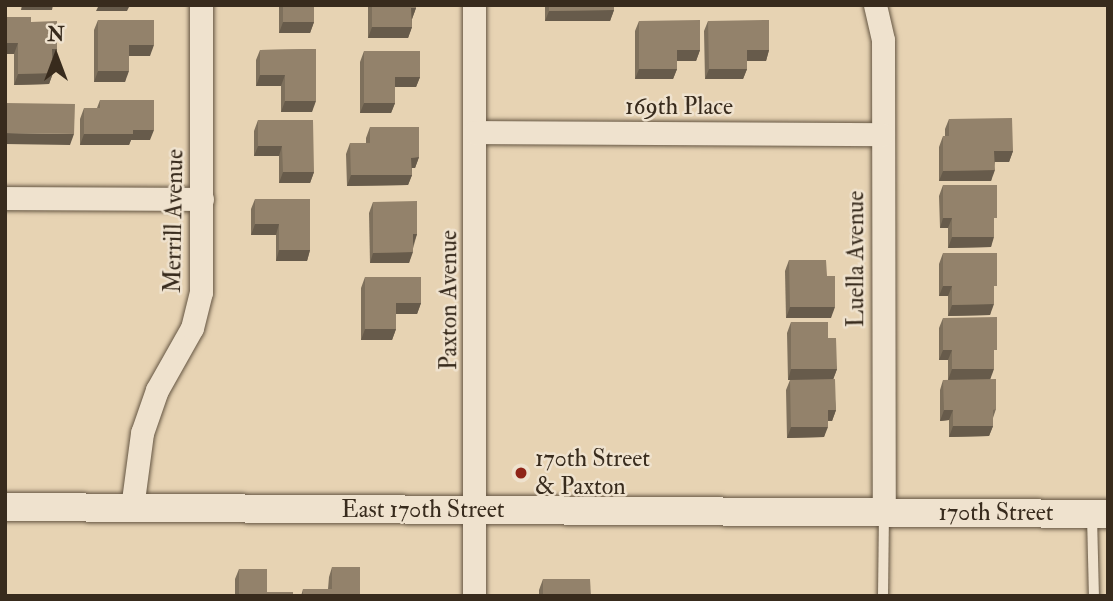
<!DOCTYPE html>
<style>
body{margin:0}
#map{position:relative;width:1113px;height:601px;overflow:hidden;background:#e7d3b3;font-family:"IM FELL Double Pica",serif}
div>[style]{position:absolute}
.roads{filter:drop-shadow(0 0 2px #645542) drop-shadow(0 0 2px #645542)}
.service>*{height:10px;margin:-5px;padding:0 5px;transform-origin:5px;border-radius:5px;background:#efe2ce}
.minor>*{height:23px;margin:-11.5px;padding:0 11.5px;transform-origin:11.5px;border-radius:11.5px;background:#efe2ce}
.tertiary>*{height:28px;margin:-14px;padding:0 14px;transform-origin:14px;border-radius:14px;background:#efe2ce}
.wall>*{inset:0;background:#7e705c}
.shaded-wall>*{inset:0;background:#675b4b}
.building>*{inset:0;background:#93826b}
.dots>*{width:19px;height:19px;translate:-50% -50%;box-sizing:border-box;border:4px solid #efe2ce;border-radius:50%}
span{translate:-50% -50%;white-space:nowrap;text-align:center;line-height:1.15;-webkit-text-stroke:5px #efe2ce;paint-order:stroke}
.street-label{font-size:24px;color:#382b1d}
.poi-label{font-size:24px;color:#382b1d}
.left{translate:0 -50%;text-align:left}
.frame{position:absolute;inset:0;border:7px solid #382b1d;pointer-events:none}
.north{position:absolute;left:21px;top:21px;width:70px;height:70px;-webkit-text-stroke:5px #efe2ce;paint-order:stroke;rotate:0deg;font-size:19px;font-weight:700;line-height:28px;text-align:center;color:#382b1d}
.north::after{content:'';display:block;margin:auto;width:24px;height:32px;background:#382b1d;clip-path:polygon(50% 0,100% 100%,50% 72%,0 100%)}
</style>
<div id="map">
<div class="roads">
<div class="service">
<i style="left:1092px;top:516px;width:80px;rotate:88.6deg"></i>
<i style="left:883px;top:596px;width:81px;rotate:-89.3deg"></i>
</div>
<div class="minor">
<i style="left:474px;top:5px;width:591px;rotate:90deg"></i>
<i style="left:875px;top:5px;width:36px;rotate:77deg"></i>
<i style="left:883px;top:40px;width:473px;rotate:89.9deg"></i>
<i style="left:475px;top:132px;width:407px;rotate:0.3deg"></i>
<i style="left:5px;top:198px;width:197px;rotate:0.3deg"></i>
<i style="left:132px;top:508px;width:76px;rotate:-82.4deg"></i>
<i style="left:142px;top:433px;width:46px;rotate:-70.8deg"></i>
<i style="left:157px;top:390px;width:71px;rotate:-60.6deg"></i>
<i style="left:192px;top:328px;width:37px;rotate:-76deg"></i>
<i style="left:201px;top:292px;width:287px;rotate:-90deg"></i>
</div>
<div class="tertiary">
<i style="left:5px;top:507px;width:1103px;rotate:0.36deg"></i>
</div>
</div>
<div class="wall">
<i style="clip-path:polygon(254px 5px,314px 5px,314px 22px,310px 33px,279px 33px,279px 7px,254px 7px)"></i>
<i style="clip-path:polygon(368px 5px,416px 5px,416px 8px,412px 19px,412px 27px,408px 38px,368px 38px)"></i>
<i style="clip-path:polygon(545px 5px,614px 5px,614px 10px,610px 21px,545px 21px)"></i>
<i style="clip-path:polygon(98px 20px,150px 56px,129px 56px,125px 82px,94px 82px,94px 30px)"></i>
<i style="clip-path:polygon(639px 21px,700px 50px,696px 61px,677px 61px,677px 69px,673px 79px,635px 79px,635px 31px)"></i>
<i style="clip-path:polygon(708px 21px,769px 50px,766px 61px,747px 61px,747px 69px,743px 79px,705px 79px,704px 31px)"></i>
<i style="clip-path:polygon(31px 22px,57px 49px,54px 59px,52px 59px,53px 73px,49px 84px,14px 85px,14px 54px,5px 54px)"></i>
<i style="clip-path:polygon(316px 49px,312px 112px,281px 112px,281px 86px,256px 86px,256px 60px,260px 50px)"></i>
<i style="clip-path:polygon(364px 51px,420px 77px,416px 87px,395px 87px,395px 103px,391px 113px,360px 113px,360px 62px)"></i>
<i style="clip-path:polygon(100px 100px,150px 140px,131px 140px,129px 145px,80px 145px,80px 119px,84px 108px,97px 108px)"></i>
<i style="clip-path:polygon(949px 119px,1013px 151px,1009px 162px,995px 162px,991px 181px,939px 181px,939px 147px,943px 136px,945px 136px,945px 129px)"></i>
<i style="clip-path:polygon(258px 120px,314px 172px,310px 183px,279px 183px,279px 156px,254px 156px,254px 131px)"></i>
<i style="clip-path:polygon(370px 127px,419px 157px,415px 168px,412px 168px,412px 175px,408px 185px,347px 186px,346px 154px,350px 143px,366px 143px,366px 138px)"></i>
<i style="clip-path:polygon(943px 185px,994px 226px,991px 247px,948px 248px,948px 228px,940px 228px,939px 196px)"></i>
<i style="clip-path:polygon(255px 199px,310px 250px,307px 261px,276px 261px,276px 235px,251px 235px,251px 209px)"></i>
<i style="clip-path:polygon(373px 202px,417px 234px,409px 263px,370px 263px,369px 213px)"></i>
<i style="clip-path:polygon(943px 253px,994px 295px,990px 315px,948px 316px,948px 296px,939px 296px,939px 264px)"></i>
<i style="clip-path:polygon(789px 260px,827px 276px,831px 318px,786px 318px,785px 271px)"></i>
<i style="clip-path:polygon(365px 277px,421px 303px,417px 314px,396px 314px,396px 329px,392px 340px,361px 340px,361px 288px)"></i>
<i style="clip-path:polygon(943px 318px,994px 358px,990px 379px,996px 409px,993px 418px,993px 426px,989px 436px,949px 437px,949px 420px,940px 421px,940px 390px,943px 380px,948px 380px,948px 360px,939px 360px,939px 328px)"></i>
<i style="clip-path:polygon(791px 322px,828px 338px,837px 369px,833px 379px,836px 410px,832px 421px,828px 421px,824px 437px,787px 438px,786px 390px,790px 380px,788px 380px,787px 333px)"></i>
<i style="clip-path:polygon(332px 567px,360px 596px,301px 596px,303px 589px,328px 589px,329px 577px)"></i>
<i style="clip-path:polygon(239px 569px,267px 592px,293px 596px,235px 596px,235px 579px)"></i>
<i style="clip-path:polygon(543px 579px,591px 596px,539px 596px,539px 590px)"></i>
</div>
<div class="shaded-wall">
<i style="clip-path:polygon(22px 5px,53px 5px,52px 10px,21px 10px)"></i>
<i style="clip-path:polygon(99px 5px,130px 5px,127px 11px,96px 11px)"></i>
<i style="clip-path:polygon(255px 5px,279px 5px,279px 7px,254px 7px)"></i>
<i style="clip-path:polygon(411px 8px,416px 8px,412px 19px,408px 19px)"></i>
<i style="clip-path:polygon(614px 10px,610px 21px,545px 21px,549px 11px)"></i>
<i style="clip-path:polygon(283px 22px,314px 22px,310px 33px,279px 33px)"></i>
<i style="clip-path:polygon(372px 27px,412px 27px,408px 38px,368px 38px)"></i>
<i style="clip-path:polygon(5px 43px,18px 43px,14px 54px,5px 54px)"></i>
<i style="clip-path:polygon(129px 45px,154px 45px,150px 56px,125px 56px)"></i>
<i style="clip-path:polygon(52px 49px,57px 49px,54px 59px,48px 59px)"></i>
<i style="clip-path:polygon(677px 50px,700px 50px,696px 61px,673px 61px)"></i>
<i style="clip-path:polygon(747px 50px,769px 50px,766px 61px,743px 61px)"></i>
<i style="clip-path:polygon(639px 69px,677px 69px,673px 79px,635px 79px)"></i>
<i style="clip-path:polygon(709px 69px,747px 69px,743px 79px,705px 79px)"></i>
<i style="clip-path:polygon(98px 71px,129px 71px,125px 82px,94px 82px)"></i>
<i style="clip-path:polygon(53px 73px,49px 84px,14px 85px,18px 74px)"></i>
<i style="clip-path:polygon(260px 75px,285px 75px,281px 86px,256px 86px)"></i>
<i style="clip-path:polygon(395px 77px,420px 77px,416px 87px,391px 87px)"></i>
<i style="clip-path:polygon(285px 101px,316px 101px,312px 112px,281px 112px)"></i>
<i style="clip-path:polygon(364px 103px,395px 103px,391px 113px,360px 113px)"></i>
<i style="clip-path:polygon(133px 130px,154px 130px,150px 140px,131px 140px,129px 145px,80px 145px,84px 134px)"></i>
<i style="clip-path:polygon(5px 133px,74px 134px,70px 145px,5px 144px)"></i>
<i style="clip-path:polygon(258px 146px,282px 146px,279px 156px,254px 156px)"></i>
<i style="clip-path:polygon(994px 151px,1013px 151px,1009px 162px,991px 162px)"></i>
<i style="clip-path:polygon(419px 157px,415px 168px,408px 168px,411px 158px)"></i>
<i style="clip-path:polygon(995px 170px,991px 181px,939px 181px,943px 171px)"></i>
<i style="clip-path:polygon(283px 172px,314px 172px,310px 183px,279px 183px)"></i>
<i style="clip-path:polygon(351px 175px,412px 175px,408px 185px,347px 186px)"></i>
<i style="clip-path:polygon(943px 218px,952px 218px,948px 228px,940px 228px)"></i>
<i style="clip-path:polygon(255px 224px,279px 224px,276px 235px,251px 235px)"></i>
<i style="clip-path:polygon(413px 234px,417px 234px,413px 245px)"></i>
<i style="clip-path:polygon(952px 237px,994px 237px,991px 247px,948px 248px)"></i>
<i style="clip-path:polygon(279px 250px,310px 250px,307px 261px,276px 261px)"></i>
<i style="clip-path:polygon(413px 252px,409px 263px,370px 263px,373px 253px)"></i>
<i style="clip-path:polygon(943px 286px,952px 286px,948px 296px,939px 296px)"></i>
<i style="clip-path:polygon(396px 303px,421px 303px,417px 314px,392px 314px)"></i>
<i style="clip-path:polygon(994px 304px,990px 315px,948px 316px,952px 305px)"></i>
<i style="clip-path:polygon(790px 307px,835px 307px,831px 318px,786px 318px)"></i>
<i style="clip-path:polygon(365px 329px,396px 329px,392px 340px,361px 340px)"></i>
<i style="clip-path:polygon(943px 350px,952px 350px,948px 360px,939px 360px)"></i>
<i style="clip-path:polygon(791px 369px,837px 369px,833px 380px,788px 380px)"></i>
<i style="clip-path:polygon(952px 369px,994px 369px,990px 380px,948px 380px)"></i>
<i style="clip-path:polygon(828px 410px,836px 410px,832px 421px,824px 421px)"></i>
<i style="clip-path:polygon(944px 410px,953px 410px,949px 420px,940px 421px)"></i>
<i style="clip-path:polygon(953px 426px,993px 426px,989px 436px,949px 437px)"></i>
<i style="clip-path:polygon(791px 427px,828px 427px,824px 437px,787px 438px)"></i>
</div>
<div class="building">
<i style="clip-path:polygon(283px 5px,314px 5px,314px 22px,283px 22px)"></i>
<i style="clip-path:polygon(372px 5px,416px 5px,416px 8px,411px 8px,412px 27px,372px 27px)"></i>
<i style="clip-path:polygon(549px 5px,614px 5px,614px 10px,549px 11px)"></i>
<i style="clip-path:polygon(5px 17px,31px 17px,31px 22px,57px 21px,57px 49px,52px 49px,53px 73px,18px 74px,18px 43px,5px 43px)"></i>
<i style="clip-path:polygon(98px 20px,154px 20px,154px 45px,129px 45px,129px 71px,98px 71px)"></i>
<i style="clip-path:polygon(700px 20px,700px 50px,677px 50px,677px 69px,639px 69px,639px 21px)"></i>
<i style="clip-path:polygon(769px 20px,769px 50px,747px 50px,747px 69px,709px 69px,708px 21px)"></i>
<i style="clip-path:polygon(316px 49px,316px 101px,285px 101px,285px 75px,260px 75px,260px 50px)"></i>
<i style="clip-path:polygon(364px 51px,420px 51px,420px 77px,395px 77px,395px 103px,364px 103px)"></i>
<i style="clip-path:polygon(100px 100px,154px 100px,154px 130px,133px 130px,133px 134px,84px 134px,84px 108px,100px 108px)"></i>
<i style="clip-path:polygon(5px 103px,75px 104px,74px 134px,5px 133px)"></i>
<i style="clip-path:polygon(1012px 118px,1013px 151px,994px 151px,995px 170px,943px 171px,943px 136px,949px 136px,949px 119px)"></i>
<i style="clip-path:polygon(258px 120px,313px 120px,314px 172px,283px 172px,282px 146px,258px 146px)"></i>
<i style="clip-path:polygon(370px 127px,419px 127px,419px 157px,411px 158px,412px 175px,351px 175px,350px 143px,370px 143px)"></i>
<i style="clip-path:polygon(943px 185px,997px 185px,997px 218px,994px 218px,994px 237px,952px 237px,952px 218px,943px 218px)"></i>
<i style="clip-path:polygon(255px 199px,310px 199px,310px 250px,279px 250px,279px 224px,255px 224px)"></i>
<i style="clip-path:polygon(417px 201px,417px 234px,413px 234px,413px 252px,373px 253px,373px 202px)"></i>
<i style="clip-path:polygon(943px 253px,997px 253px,997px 286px,994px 286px,994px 304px,952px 305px,952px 286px,943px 286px)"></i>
<i style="clip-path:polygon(789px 260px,826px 260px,827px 276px,835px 276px,835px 307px,790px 307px)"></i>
<i style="clip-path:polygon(365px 277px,421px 277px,421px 303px,396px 303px,396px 329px,365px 329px)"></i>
<i style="clip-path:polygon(997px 317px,997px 350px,994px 350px,994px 369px,952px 369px,952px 350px,943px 350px,943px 318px)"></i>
<i style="clip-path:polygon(791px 322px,828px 322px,828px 338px,836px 338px,837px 369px,791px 369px)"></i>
<i style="clip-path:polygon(835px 379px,836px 410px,828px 410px,828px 427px,791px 427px,790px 380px)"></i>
<i style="clip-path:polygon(996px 379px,996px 409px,993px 410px,993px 426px,953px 426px,953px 410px,944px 410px,943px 380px)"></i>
<i style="clip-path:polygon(332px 567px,360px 567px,360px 596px,303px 596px,303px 589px,332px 589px)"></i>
<i style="clip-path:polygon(239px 569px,267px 569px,267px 592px,293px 592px,293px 596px,239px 596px)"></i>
<i style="clip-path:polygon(543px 579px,590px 579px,591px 596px,543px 596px)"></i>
</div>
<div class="dots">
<i style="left:521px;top:473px;background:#8f2418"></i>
</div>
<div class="street-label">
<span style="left:679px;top:107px">169th Place</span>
<span style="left:174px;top:221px;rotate:-89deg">Merrill Avenue</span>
<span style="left:856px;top:259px;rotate:-90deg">Luella Avenue</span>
<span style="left:449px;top:300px;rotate:-90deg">Paxton Avenue</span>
<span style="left:423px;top:510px">East 170th Street</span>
<span style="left:996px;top:513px">170th Street</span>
</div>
<div class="poi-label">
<span class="left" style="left:535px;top:473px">170th Street<br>&amp; Paxton</span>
</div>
<div class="frame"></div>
<div class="north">N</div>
</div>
